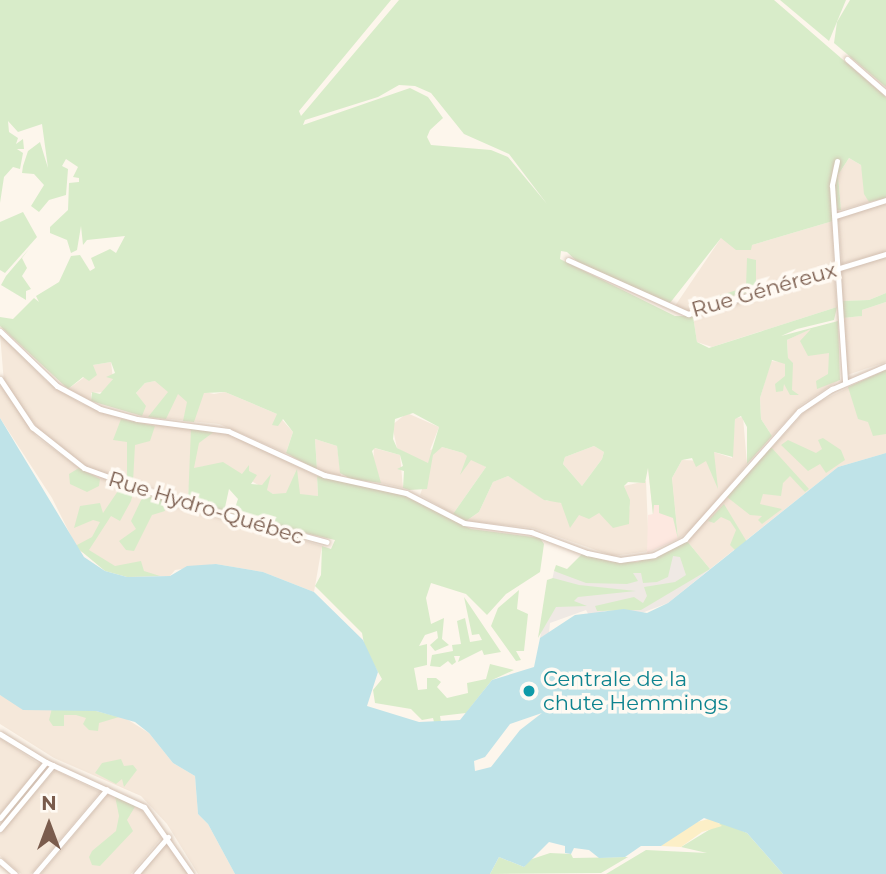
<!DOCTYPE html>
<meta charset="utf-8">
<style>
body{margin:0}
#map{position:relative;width:886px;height:874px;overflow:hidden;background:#fdf6ec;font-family:Montserrat,sans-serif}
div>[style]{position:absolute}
.residential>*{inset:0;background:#f5e8da}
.commercial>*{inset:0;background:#fde8e0}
.industrial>*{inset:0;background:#efe9e4}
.green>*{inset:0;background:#d8ecc9}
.sand>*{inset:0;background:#fcefc7}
.water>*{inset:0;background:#bfe3e8}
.roads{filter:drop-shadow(0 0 2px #d1beb0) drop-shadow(0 0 2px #d1beb0)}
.minor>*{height:5px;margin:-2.5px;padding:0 2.5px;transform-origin:2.5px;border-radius:2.5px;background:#fff}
.dots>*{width:19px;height:19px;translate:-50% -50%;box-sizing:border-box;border:4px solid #fffaf3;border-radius:50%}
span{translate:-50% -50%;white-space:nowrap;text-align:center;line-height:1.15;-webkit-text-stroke:7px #fffaf3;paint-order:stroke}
.street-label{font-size:21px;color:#7a5c4d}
.culture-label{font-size:21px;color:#0d838f}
.left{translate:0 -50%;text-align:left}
.north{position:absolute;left:14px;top:790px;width:70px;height:70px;-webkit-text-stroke:5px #fffaf3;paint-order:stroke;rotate:0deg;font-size:19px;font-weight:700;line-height:28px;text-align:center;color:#7a5c4d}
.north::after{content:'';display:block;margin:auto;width:24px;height:32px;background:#7a5c4d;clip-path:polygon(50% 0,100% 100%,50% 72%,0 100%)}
</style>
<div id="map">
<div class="residential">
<i style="clip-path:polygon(849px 158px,861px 165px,869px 202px,841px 210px,838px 175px)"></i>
<i style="clip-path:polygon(886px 202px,886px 252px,842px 264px,838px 219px)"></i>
<i style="clip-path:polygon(833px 221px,834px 267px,687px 312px,675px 306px,721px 238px,752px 245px)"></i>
<i style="clip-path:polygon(886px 257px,886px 293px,869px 300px,842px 301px,842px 271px)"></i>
<i style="clip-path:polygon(826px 276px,835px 281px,837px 307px,712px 347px,697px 342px,693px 316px)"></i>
<i style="clip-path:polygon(886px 302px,886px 362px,847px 375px,843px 318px,861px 316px,862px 310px)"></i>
<i style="clip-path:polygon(835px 324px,838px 381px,801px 405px,772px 436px,761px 419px,760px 398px,771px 361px,783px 362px,788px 357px,787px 340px,812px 328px)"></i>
<i style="clip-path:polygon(0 334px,46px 381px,80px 403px,128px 420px,230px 434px,317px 476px,318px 496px,273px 494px,227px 466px,208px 466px,200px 467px,189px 486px,188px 502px,87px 467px,39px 430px,4px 383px)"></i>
<i style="clip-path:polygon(111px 362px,113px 379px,103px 392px,91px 393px,91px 401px,68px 389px,93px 371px,93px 365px)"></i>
<i style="clip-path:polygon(886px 369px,886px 453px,838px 467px,710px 569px,687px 541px,809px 407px)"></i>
<i style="clip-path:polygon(155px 381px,214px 394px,225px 392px,277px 414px,293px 432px,286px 453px,219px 424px,142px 416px,143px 403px,136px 393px,145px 383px)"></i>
<i style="clip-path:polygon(0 385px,37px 437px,85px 472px,322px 546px,314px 592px,263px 572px,216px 564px,175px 570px,170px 576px,127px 577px,78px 550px,52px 498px,0 418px)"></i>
<i style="clip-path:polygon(407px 413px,439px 427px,430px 450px,442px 447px,463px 453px,486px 467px,453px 514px,420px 495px,426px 478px,421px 462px,397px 448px,392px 425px)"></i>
<i style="clip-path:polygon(743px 417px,747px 464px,694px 527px,678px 539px,672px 478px,682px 460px,706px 461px,714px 452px,732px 458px,735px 418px)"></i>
<i style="clip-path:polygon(315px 439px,337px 446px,341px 476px,317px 470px)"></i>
<i style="clip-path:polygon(594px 446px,604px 452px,602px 459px,582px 486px,563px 464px,565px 457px)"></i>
<i style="clip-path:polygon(374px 448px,400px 455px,403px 488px,381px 483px,373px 463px)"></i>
<i style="clip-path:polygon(508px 476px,547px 501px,557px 501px,579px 514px,599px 513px,618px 525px,625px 525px,630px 507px,624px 486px,646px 481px,649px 551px,613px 556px,533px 528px,466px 521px,479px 512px,493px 482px)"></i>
<i style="clip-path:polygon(0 695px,30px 710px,66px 707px,125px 718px,149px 733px,173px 763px,195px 776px,198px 814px,208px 824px,235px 874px,198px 874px,167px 824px,141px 796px,54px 758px,0 724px)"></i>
<i style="clip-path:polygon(0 738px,41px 765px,0 814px)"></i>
<i style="clip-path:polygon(55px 770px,100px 792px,31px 874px,21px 874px,0 856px,0 832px)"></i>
<i style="clip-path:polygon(108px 794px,140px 808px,162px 837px,131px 874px,41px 874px)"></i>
<i style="clip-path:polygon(168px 844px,188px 874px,141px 874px,164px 846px)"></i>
</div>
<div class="commercial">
<i style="clip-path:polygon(648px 467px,672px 475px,678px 539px,647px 553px,648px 515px,653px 514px)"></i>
</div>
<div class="industrial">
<i style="clip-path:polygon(677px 552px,710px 569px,668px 603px,639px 614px,607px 610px,590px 617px,586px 610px,550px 623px,549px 633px,540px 638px,554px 571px,576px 577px,594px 562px,635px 565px)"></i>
</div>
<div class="green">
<i style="clip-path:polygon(evenodd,0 0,391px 0,299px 111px,301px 116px,399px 0,774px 0,886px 97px,886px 198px,869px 202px,864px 194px,861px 165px,849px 158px,838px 175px,841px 210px,837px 210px,833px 163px,833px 221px,752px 245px,751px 250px,736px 250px,721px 238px,670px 303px,583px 267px,567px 252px,561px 251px,560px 259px,675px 316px,693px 316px,697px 342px,709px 348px,837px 307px,834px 320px,797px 329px,781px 336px,838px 321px,840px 380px,817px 389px,816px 381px,828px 374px,829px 353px,808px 356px,800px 341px,811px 329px,787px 340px,788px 358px,793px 363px,792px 390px,799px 395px,790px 395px,784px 384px,783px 391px,776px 392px,775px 384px,785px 376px,785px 364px,772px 360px,760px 398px,761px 419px,772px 436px,747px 464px,747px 427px,741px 416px,735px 419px,733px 457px,714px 452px,718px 489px,706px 461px,696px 467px,692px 458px,682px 460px,672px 478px,678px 539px,673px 518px,659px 513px,659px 505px,654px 505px,653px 515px,648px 468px,645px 483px,628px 482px,624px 486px,630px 500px,629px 524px,613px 528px,599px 513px,589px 519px,579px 515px,570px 528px,561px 503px,544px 500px,508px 476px,493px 482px,479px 512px,466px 521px,453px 514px,486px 467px,471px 460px,460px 475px,467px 456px,463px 453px,442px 447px,433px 455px,427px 489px,409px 490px,403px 488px,404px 471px,397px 469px,403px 466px,400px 455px,375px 448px,372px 451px,381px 483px,351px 479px,340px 473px,337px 446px,315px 439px,317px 470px,286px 453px,293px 432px,283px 419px,278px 426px,272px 425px,277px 414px,225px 392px,204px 393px,194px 422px,183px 421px,187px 402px,178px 394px,166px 419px,148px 417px,168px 392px,155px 381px,145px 383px,136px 393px,146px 406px,142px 416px,91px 401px,92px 392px,100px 394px,113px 379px,106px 377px,115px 373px,111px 362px,93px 365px,97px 375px,89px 381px,83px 377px,68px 389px,0 326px,0 317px,13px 319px,34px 298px,39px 302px,36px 296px,59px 282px,71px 256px,80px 255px,90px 271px,95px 268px,91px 258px,110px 249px,116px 253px,125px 236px,87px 240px,83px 245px,81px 226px,77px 250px,71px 253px,67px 240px,50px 233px,50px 227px,68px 210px,69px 183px,79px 182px,79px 178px,73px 177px,78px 167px,66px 159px,62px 166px,68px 169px,66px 195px,49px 200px,39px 212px,31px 206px,44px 185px,34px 174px,22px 173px,23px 166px,28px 151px,40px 142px,48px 168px,42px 124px,18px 132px,8px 121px,9px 132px,18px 138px,16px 144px,23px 139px,24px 149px,17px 149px,23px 153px,20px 169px,13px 167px,4px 177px,0 203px,0 0,399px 85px,415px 86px,431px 93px,464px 134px,509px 154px,547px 204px,508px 157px,491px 150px,431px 145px,427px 137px,430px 130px,443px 118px,428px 97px,410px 88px,303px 125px,305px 120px,378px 97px,399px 85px,0 0,413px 413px,439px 427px,428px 463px,397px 448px,393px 439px,395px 419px,413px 413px,0 0,594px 446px,604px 452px,602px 459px,582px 486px,563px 464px,565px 457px,594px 446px)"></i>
<i style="clip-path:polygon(780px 0,846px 0,829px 41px)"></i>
<i style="clip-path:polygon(850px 0,886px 0,886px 87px,834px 43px,837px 22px)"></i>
<i style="clip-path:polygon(23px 212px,37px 237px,5px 273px,0 270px,0 222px)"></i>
<i style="clip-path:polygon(29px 249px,22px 258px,27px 268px,22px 276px,31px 289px,26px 291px,26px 300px,1px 285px,6px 276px)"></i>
<i style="clip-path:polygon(747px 258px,756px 260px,756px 290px,710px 305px,709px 299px,746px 287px)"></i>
<i style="clip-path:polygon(886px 293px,886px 302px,862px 310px,862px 316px,843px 318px,842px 301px,869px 300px)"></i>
<i style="clip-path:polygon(886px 370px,886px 434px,873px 436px,868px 422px,858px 419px,848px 387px)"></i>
<i style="clip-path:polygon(121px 419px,155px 426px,150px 441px,135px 445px,133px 482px,127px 477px,127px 442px,113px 440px)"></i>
<i style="clip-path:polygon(191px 428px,215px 431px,199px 443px,194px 468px,223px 462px,242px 474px,249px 465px,249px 471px,257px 475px,251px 484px,262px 485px,271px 474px,267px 490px,273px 494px,286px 493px,297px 469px,300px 494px,318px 496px,317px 476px,403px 495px,471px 529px,540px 538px,544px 544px,540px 572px,506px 594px,487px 615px,466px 594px,431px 583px,426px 598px,431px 624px,444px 618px,442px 639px,449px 645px,435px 651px,430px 645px,438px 638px,437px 631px,425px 635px,419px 646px,427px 644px,427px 665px,414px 668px,418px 690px,427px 689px,427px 678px,436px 678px,441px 682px,437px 687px,447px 698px,468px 693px,467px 683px,486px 679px,490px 664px,514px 670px,492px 680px,466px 713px,440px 716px,441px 722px,434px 722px,433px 718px,422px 720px,411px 709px,375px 703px,373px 690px,382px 679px,365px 649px,362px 633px,315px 586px,321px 575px,322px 546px,331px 549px,335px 540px,249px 520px,249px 514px,246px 519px,233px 514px,238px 499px,229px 489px,224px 512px,188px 502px)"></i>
<i style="clip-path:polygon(823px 438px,841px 450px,845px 460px,826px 473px,820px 464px,808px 471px,781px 445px,788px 440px,816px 453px,822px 449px,818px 440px)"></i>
<i style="clip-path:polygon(771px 447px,809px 489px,805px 492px,790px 476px,783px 483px,781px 496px,763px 494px,760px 504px,782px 509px,762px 524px,758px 520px,762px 516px,750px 515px,727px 497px)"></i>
<i style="clip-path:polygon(79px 468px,100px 479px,99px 486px,87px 492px,70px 484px,69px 474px)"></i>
<i style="clip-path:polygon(120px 488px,133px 493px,131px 501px,120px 521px,111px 516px,89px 550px,115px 566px,141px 561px,144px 571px,160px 576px,127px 577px,105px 571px,75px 546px,92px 537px,100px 522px,93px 520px,74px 528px,80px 506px,100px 503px,103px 513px)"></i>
<i style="clip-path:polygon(144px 494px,162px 499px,165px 511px,152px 515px,134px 551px,126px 550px,119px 541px,136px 529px,131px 521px)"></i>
<i style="clip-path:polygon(724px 504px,747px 542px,736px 551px,730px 545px,736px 530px,730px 521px,721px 517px,714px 523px,708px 521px)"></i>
<i style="clip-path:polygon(687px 541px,710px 569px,641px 610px,597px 611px,595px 606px,634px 597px,643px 603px,647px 596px,644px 587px,675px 582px,686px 575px,680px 557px,673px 556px,668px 577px,657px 582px,643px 583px,641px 573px,633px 573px,638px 581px,627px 584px,586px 583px,554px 571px,556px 565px,567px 569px,582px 554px,612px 562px,637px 562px)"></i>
<i style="clip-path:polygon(553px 578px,579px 585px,636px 591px,578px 597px,574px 601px,587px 606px,556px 607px,538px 638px,547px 580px)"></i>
<i style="clip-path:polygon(519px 590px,517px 609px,528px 614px,524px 651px,516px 651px,521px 660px,516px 661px,491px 626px,498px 608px)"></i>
<i style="clip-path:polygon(464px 597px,501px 652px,484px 655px,482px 650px,458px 662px,460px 656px,454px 656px,456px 662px,452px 665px,448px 661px,440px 667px,430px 666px,432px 655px,453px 651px,452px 645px,461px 644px,457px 621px,465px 618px,470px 642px,482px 640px,479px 634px,472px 635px)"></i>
<i style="clip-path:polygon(66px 707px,96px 711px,119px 717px,99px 723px,98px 731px,89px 730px,83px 724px,86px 718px,76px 715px,64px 715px,64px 726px,53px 726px,49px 720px,52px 708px)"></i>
<i style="clip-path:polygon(121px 759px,124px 766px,133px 765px,137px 770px,124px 787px,122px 779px,116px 784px,95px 773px,102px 763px)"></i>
<i style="clip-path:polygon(115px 796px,136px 805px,127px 820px,133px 831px,100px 866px,92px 865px,89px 857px,92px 851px,116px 831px,119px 816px)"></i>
<i style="clip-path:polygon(722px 822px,747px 833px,783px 874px,606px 874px,646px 850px,707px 853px,681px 847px)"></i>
<i style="clip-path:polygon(550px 853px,571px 854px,573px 858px,628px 857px,601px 873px,490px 874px,499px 857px,524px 867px,529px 860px)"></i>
</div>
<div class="sand">
<i style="clip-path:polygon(712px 818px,722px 826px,702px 832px,681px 847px,661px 846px,686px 825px)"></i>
</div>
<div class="water">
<i style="clip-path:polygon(evenodd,0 418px,84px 557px,105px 571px,127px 577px,170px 576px,187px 566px,216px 564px,263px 572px,314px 592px,363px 640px,378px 672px,367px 706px,419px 722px,460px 720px,492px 680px,534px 667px,540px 638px,575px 615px,624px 609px,647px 613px,668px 603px,838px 467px,886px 453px,886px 874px,783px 874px,747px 833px,704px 818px,661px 846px,641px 846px,625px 857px,599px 858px,589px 850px,574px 848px,571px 854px,565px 853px,565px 846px,549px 842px,524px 867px,499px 857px,490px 874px,235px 874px,208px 824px,198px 814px,195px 776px,173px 763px,149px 733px,135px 722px,96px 711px,23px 710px,0 695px,0 418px,542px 713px,520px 730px,491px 767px,475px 771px,474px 761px,485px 757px,510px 724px,542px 713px)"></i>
</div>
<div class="roads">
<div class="minor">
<i style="left:847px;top:59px;width:52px;rotate:41.1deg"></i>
<i style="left:837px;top:161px;width:25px;rotate:102deg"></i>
<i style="left:832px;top:185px;width:197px;rotate:86.2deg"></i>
<i style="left:835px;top:216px;width:53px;rotate:-17.4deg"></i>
<i style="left:568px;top:260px;width:132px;rotate:24.2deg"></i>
<i style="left:688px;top:314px;width:207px;rotate:-16.9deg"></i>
<i style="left:0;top:331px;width:79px;rotate:44deg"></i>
<i style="left:57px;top:386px;width:49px;rotate:28.1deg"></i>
<i style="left:100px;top:409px;width:38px;rotate:15deg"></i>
<i style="left:137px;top:419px;width:92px;rotate:7.5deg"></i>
<i style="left:228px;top:431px;width:106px;rotate:24.6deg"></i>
<i style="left:324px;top:475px;width:84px;rotate:12.4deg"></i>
<i style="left:406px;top:493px;width:65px;rotate:27.3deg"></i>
<i style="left:464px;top:523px;width:68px;rotate:7.7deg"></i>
<i style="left:531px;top:532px;width:60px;rotate:20.6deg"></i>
<i style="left:587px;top:553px;width:34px;rotate:12deg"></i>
<i style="left:620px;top:560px;width:34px;rotate:-8deg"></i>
<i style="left:654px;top:555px;width:35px;rotate:-27deg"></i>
<i style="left:685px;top:539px;width:171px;rotate:-48.3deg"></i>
<i style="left:799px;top:411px;width:40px;rotate:-34deg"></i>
<i style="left:832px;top:389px;width:59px;rotate:-23.1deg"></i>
<i style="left:0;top:379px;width:58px;rotate:56.3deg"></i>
<i style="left:32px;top:427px;width:66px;rotate:38.3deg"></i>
<i style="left:84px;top:468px;width:97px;rotate:19.9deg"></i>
<i style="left:175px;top:501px;width:157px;rotate:15.1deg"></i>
<i style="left:0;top:734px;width:54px;rotate:31.3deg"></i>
<i style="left:46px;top:762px;width:108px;rotate:24.7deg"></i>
<i style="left:144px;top:807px;width:82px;rotate:55deg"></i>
<i style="left:0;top:818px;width:72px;rotate:-50.6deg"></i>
<i style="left:0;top:829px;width:83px;rotate:-50.4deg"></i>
<i style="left:0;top:861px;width:20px;rotate:41deg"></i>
<i style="left:35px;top:874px;width:111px;rotate:-49.7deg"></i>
<i style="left:136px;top:874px;width:49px;rotate:-49.1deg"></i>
</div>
</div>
<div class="dots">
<i style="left:529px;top:691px;background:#0f9aa8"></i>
</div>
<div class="street-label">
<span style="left:764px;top:290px;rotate:-16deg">Rue Généreux</span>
<span style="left:206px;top:508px;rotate:17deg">Rue Hydro-Québec</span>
</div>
<div class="culture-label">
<span class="left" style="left:543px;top:691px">Centrale de la<br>chute Hemmings</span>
</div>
<div class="north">N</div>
</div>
